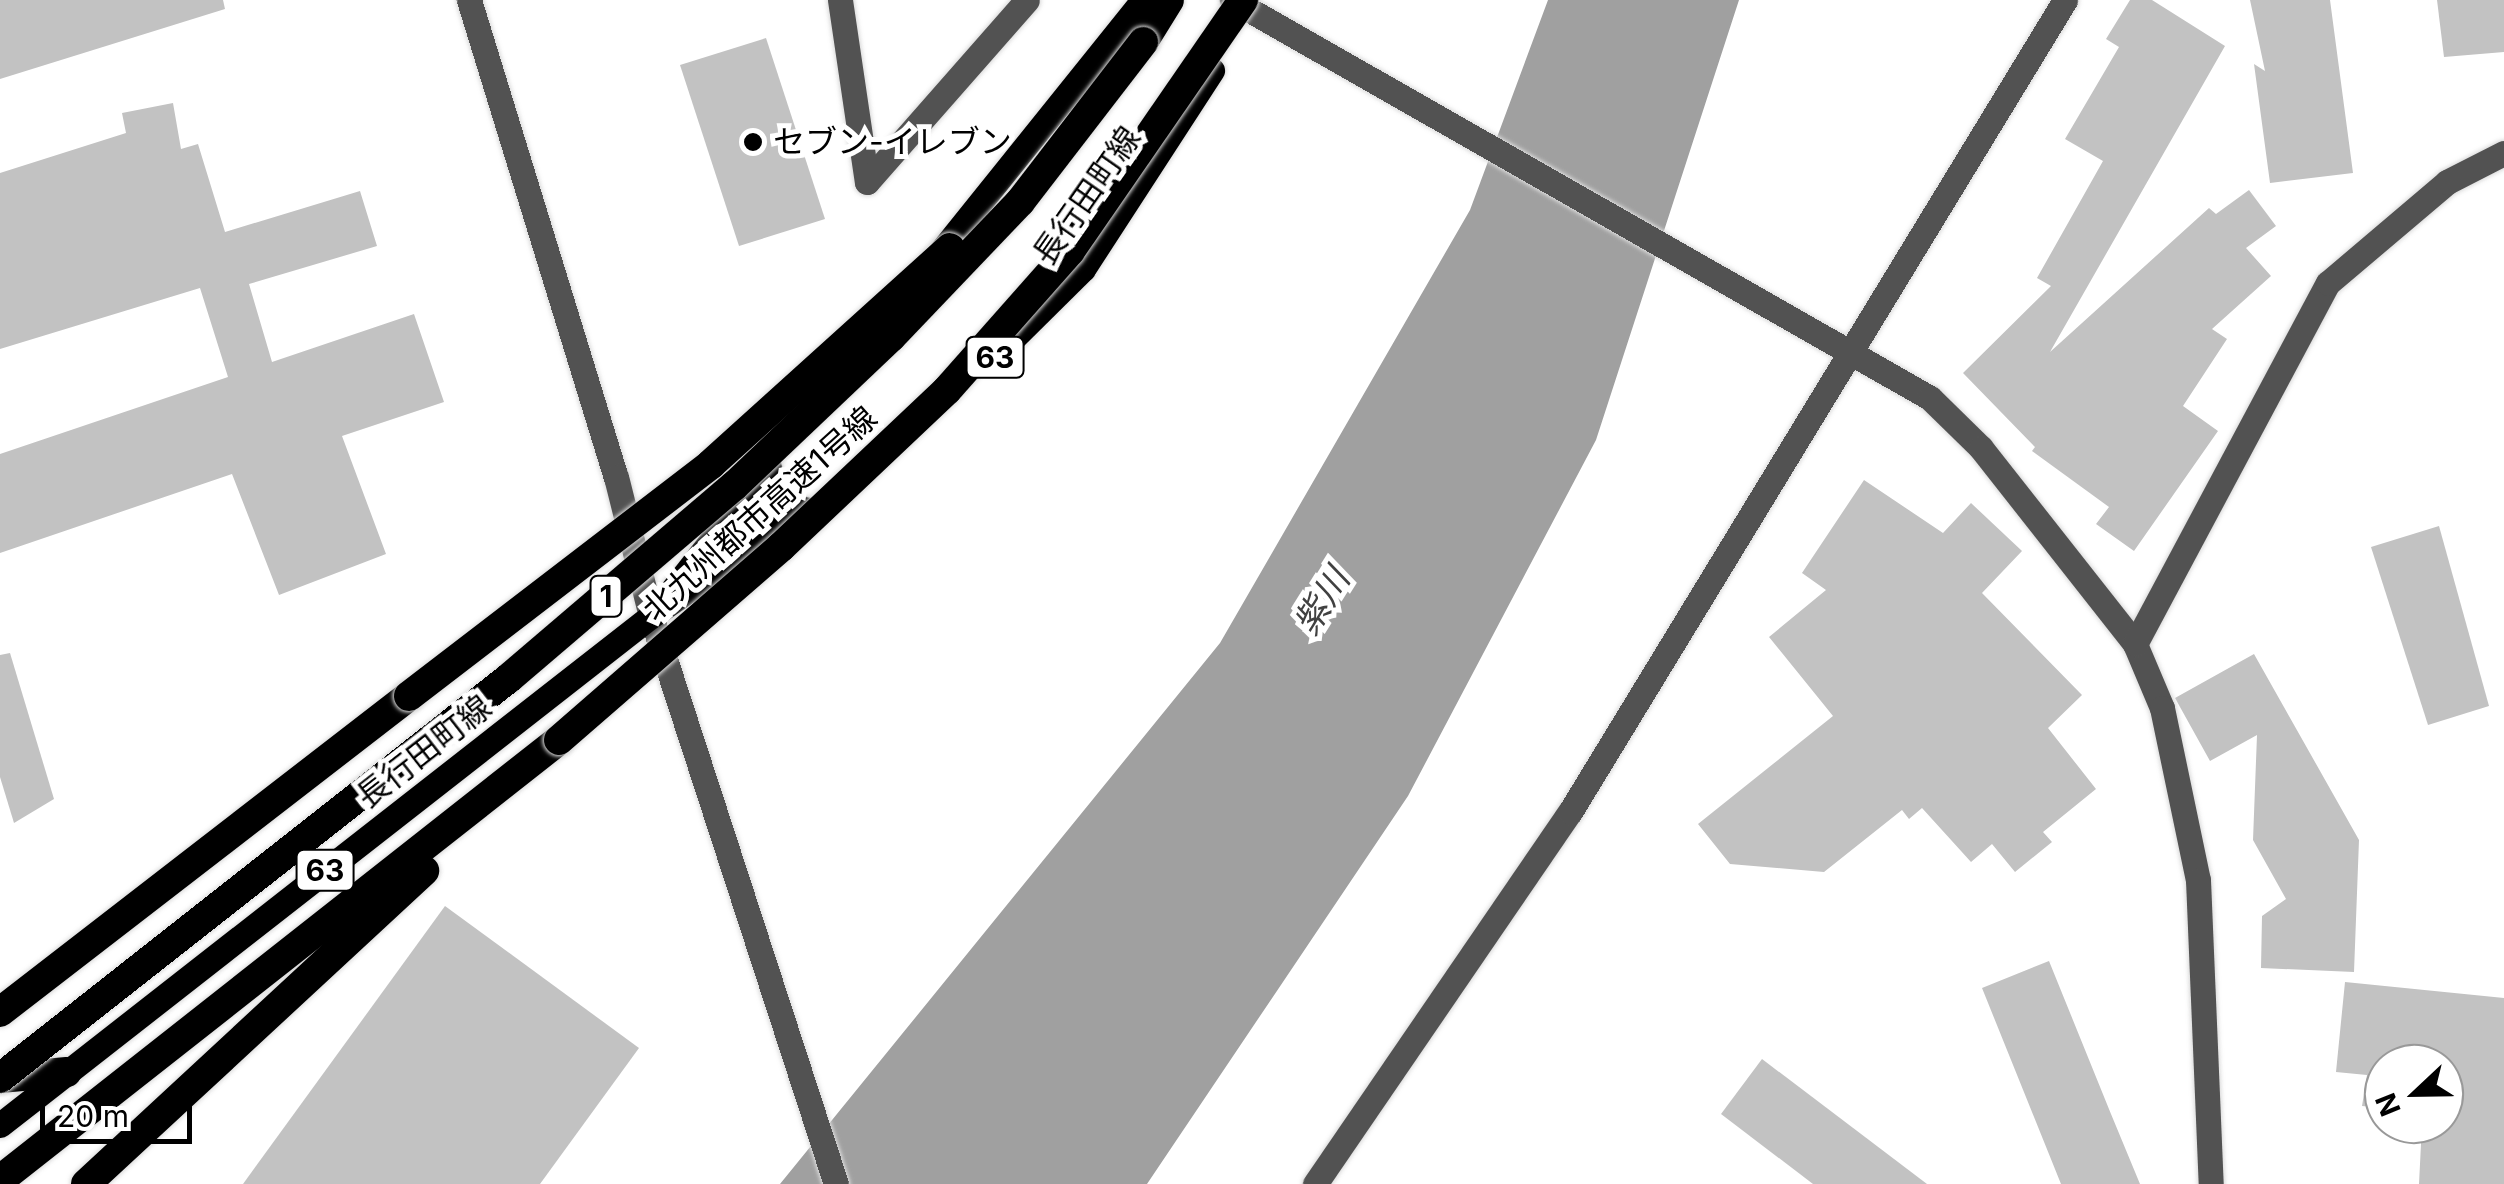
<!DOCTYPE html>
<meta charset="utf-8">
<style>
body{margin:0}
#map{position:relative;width:2504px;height:1184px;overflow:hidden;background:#fff;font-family:Inter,"Noto Sans JP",sans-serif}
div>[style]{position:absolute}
.water>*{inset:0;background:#a0a0a0}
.building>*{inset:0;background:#c2c2c2}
.roads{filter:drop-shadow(0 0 2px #dbdbdb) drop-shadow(0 0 2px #dbdbdb)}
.minor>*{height:25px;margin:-12.5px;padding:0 12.5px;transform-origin:12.5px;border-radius:12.5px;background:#525252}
.major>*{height:25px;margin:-12.5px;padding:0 12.5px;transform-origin:12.5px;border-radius:12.5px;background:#000}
.highway>*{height:30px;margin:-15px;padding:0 15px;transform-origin:15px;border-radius:15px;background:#000}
.bridges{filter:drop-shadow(0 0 2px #dbdbdb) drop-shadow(0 0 2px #dbdbdb)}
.highway-bridge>*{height:30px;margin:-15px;padding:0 15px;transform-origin:15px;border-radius:15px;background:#000}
.dots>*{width:28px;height:28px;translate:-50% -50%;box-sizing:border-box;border:5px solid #fff;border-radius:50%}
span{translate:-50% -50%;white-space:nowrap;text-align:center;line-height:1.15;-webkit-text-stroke:10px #fff;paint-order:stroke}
.shield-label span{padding:2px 8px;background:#fff;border:2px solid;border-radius:8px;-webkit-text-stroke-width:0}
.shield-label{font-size:30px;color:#000;font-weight:700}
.poi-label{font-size:32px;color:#000}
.left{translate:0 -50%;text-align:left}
.street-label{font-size:32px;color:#000}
.water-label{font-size:35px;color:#414141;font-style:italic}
.north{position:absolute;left:2364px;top:1044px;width:100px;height:100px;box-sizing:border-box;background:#fff;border:2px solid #999;border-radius:50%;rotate:248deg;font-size:28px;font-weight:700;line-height:40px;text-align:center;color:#000}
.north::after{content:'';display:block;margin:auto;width:35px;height:45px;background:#000;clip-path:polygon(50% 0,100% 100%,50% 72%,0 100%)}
.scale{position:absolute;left:40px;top:1099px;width:152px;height:45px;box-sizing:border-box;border:5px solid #000;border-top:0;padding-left:12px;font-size:30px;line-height:35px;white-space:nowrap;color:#000;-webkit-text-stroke:8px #fff;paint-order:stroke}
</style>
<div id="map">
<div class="water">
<i style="clip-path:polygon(1548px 0,1739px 0,1596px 440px,1408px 796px,1147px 1184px,780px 1184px,1220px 643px,1470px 210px)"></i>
</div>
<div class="building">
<i style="clip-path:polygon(0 0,223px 0,225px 9px,0 79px)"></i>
<i style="clip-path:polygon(2130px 0,2152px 0,2225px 46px,2050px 352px,2209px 208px,2216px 214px,2249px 190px,2276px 226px,2246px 248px,2271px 276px,2212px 329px,2227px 339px,2183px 406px,2218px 431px,2134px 551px,2096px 524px,2109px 507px,2032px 451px,2035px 447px,1963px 373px,2051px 286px,2037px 278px,2103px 161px,2065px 139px,2119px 47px,2106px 39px)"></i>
<i style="clip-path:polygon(2250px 0,2330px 0,2353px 173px,2270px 183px,2254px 64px,2265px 71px)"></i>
<i style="clip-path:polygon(2437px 0,2504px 0,2504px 52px,2444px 57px)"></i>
<i style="clip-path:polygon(766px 38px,825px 219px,739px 246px,680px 65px)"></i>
<i style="clip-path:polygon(173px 103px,181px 149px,198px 144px,225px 232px,360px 191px,377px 246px,249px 284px,272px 362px,414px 314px,444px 402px,342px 436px,386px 554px,279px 595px,232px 474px,0 553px,0 454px,228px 377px,200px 288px,0 349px,0 173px,126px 133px,122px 113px)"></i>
<i style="clip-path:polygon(1864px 480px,1943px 533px,1971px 503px,2022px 551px,1982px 593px,2082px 695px,2048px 728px,2096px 789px,2043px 832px,2052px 842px,2015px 872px,1992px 844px,1971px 862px,1922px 808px,1909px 819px,1902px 810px,1824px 872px,1730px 864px,1698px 824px,1833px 716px,1769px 637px,1826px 590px,1802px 573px)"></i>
<i style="clip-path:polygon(2439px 526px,2489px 706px,2428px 725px,2371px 547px)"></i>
<i style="clip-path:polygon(10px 653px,54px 799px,14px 823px,0 777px,0 655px)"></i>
<i style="clip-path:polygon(2254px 654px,2359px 840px,2354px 972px,2261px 968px,2262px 916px,2286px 899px,2253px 840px,2257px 735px,2210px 761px,2175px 698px)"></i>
<i style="clip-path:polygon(445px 906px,639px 1048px,540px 1184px,243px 1184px)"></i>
<i style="clip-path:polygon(2049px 961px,2111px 1114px,2140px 1184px,2061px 1184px,1982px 988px)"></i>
<i style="clip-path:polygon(2345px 982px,2504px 998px,2504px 1184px,2419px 1184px,2422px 1124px,2444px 1124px,2444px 1064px,2384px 1064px,2384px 1108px,2362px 1106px,2367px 1075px,2336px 1072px)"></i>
<i style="clip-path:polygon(1762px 1059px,1927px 1184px,1813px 1184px,1721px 1114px)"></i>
</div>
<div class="roads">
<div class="minor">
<i style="left:469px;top:0;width:499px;rotate:72.9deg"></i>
<i style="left:616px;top:477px;width:143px;rotate:75.9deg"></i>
<i style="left:651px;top:616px;width:597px;rotate:71.96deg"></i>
<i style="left:840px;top:0;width:184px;rotate:81.6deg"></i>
<i style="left:1232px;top:0;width:803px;rotate:29.69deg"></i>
<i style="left:1930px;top:398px;width:71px;rotate:44.4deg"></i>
<i style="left:1981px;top:448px;width:249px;rotate:51.8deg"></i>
<i style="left:2135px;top:644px;width:69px;rotate:67.1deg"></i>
<i style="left:2162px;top:708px;width:176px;rotate:78.2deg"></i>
<i style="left:2198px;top:880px;width:304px;rotate:87.6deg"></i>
<i style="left:867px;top:182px;width:242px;rotate:-48.7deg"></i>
<i style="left:2135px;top:644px;width:409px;rotate:-61.9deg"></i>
<i style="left:2328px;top:283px;width:156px;rotate:-40.3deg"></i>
<i style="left:2447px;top:182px;width:64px;rotate:-27deg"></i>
<i style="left:1315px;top:1184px;width:451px;rotate:-55.6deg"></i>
<i style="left:1570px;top:812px;width:951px;rotate:-58.63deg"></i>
</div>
<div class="major">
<i style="left:934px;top:260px;width:334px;rotate:-51.2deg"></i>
<i style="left:989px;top:362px;width:132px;rotate:-44.7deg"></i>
<i style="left:1083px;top:269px;width:237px;rotate:-57deg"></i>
<i style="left:670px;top:593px;width:160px;rotate:-51.8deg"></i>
<i style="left:0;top:1125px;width:826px;rotate:-38.02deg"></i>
<i style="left:651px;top:616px;width:188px;rotate:-34.6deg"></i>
</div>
<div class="highway">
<i style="left:1143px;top:42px;width:49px;rotate:-58.2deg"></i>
<i style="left:0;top:1012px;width:517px;rotate:-37.69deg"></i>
<i style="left:0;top:1078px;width:67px;rotate:-5.1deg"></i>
<i style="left:0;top:1180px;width:711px;rotate:-38.21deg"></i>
<i style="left:86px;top:1184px;width:461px;rotate:-42.8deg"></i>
</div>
</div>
<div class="bridges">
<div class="highway-bridge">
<i style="left:409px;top:696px;width:381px;rotate:-37.5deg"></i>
<i style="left:711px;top:464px;width:322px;rotate:-42.1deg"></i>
<i style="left:559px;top:740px;width:294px;rotate:-41deg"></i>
<i style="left:781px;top:547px;width:228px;rotate:-43.4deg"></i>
<i style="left:947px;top:390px;width:186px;rotate:-48.5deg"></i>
<i style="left:1070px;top:251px;width:305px;rotate:-55.4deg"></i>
<i style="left:0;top:1078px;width:647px;rotate:-38.16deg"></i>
<i style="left:509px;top:678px;width:296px;rotate:-40.5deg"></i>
<i style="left:734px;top:486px;width:216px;rotate:-43.5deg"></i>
<i style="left:891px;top:337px;width:187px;rotate:-46.3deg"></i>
<i style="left:1020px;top:202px;width:202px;rotate:-52.4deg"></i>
</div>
</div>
<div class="dots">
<i style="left:753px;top:142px;background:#000"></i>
</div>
<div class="shield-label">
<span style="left:995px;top:357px">63</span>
<span style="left:606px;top:596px">1</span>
<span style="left:325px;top:870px">63</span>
</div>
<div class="poi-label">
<span class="left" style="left:773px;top:142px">セブン-イレブン</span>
</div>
<div class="street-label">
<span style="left:1087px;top:196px;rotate:-55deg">長行田町線</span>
<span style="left:760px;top:514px;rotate:-42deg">北九州都市高速1号線</span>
<span style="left:424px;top:752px;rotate:-38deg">長行田町線</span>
</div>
<div class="water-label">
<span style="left:1321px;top:601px;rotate:-58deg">紫川</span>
</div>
<div class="north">N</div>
<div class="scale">20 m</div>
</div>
